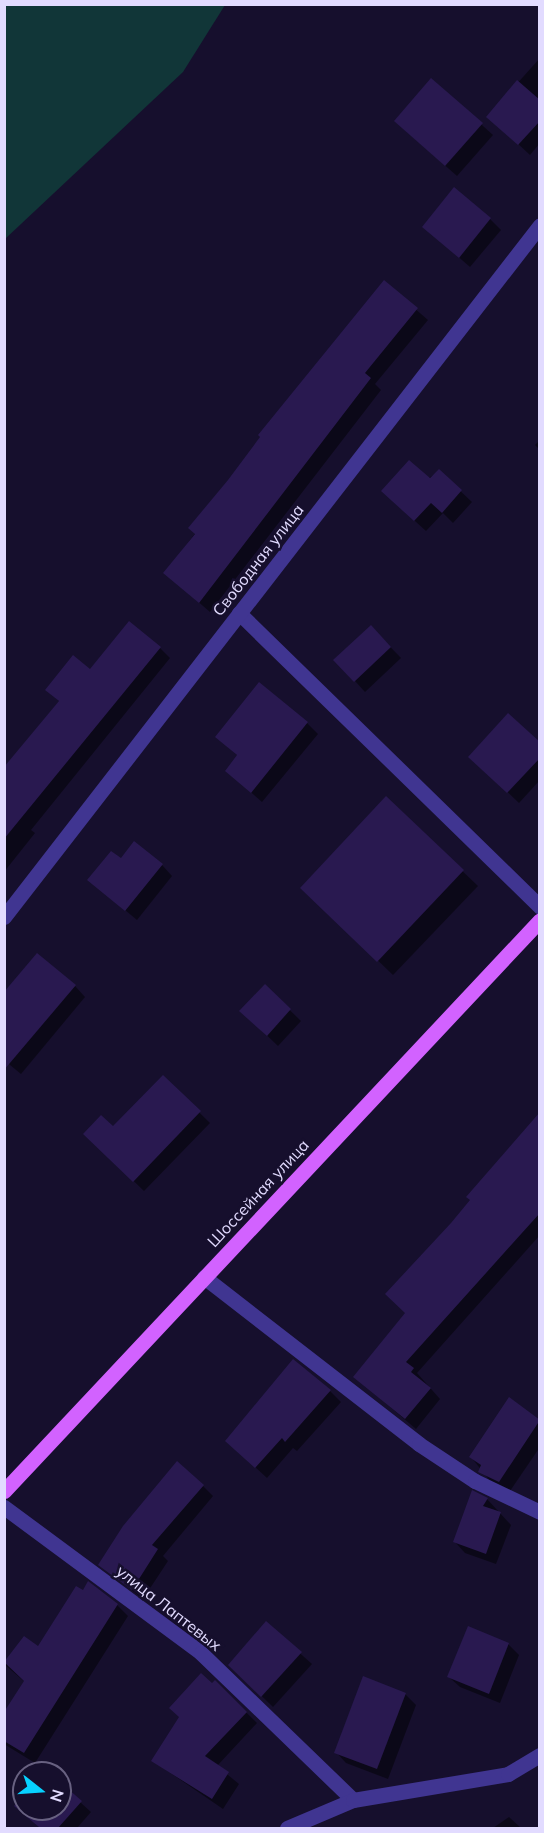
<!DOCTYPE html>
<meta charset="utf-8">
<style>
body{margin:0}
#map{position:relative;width:544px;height:1833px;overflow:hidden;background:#160f2d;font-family:Mulish,sans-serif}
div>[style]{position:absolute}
.green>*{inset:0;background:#113638}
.shadow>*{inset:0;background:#0007}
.building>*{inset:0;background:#291950}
.minor>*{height:15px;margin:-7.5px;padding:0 7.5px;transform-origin:7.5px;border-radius:7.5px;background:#403591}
.primary>*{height:15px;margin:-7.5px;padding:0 7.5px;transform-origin:7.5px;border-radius:7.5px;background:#d262ff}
span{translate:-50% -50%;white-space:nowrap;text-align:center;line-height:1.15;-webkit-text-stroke:5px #160f2d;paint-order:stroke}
.street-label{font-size:16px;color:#e2dbff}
.frame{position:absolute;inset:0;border:6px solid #e2dbff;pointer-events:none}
.north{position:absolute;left:12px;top:1761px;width:60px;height:60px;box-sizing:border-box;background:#160f2d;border:2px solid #686181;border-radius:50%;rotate:107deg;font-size:16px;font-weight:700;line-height:24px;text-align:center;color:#e2dbff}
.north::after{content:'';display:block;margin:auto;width:21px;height:27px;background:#07d1ff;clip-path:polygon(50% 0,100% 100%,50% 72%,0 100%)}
</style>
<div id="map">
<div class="green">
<i style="clip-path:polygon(5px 4px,225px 5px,183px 72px,5px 239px)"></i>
</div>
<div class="shadow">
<i style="clip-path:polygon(540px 58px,540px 143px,530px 155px,488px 116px)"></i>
<i style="clip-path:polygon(432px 80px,493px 135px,457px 176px,407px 132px)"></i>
<i style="clip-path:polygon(490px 219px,501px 230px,470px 267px,424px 227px)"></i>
<i style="clip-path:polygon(385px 283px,428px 320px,375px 384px,381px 390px,210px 612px,165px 573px)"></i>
<i style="clip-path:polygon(540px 440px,540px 450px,535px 445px)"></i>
<i style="clip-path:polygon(439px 471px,472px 502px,453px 523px,443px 513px,426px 531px,394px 502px)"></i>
<i style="clip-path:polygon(371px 627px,401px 658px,365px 692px,355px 681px)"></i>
<i style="clip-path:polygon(160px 648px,170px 658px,31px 830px,35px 833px,4px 872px,4px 771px,60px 702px,47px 690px)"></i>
<i style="clip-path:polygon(307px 723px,318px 734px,262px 802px,227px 771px,238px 756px,217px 737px)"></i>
<i style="clip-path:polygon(540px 744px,540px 780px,519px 803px,481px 767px)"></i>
<i style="clip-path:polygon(386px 798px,478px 886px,393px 975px,317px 902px)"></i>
<i style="clip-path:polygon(121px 860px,162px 865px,172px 876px,137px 920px,89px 880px)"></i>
<i style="clip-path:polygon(75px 986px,85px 997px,21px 1074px,4px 1060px)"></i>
<i style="clip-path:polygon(265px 986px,301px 1021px,278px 1046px,252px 1021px)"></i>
<i style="clip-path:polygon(163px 1077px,210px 1123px,144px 1191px,85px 1134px,113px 1128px)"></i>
<i style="clip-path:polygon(540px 1118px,540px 1235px,417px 1373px,440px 1399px,416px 1429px,355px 1377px,406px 1313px,452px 1224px)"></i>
<i style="clip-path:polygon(330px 1391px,341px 1402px,297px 1451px,293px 1448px,267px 1478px,238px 1451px)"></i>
<i style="clip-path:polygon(540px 1420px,540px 1447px,510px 1491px,491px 1482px,471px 1457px)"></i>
<i style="clip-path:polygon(203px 1486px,213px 1496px,163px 1556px,168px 1561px,143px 1599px,100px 1565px)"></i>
<i style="clip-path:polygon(487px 1499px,511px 1525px,496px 1564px,465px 1553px,455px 1542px)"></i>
<i style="clip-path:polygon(117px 1605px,128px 1616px,35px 1763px,4px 1744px,4px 1715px,25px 1682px,5px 1665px,24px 1638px,38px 1648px)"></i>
<i style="clip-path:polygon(266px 1623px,312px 1664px,273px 1707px,230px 1665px)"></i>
<i style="clip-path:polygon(508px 1644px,519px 1655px,500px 1703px,460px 1687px,449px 1677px)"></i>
<i style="clip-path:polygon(215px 1682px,257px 1723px,217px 1766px,239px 1784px,223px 1809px,153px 1761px)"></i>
<i style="clip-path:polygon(405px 1694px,416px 1705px,388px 1779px,346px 1763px,336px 1752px)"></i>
<i style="clip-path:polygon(60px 1784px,91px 1812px,77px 1828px,40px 1828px,16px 1806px,24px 1797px,24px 1809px,60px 1809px)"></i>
<i style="clip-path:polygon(509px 1817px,521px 1828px,493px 1828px)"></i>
</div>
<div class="building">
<i style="clip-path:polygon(431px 78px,483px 123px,445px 166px,394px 121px)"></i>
<i style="clip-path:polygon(517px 80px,540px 100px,540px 121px,518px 145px,486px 117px)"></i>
<i style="clip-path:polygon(454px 187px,491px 218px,459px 258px,422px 227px)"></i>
<i style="clip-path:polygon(384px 280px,418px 308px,365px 373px,371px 378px,199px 603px,163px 573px,195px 534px,188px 528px,228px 480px,260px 437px,258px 435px)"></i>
<i style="clip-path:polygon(409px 460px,430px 478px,439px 469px,462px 490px,442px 513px,431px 503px,414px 521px,381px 491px)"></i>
<i style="clip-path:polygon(129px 621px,161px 647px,4px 839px,4px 767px,59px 701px,45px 690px,73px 655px,90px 669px)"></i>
<i style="clip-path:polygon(371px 625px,391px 647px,354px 682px,333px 660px)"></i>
<i style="clip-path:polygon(259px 682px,308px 722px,251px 793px,225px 771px,237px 755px,215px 737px)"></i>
<i style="clip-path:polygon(508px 713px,540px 742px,540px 758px,507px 793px,468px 757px)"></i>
<i style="clip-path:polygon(386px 796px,464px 870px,377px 962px,300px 888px)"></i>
<i style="clip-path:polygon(134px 841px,163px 864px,125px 911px,87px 880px,111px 851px,121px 858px)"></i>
<i style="clip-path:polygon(37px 953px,76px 985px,4px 1070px,4px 992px)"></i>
<i style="clip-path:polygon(265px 984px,291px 1009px,267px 1036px,239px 1011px)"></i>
<i style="clip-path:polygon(163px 1075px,201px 1111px,133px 1182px,83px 1134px,101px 1115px,113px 1126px)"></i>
<i style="clip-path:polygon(540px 1112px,540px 1213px,406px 1362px,414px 1368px,411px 1372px,431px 1388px,405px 1419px,353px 1377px,405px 1313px,385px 1294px,451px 1223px,470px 1200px,466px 1197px)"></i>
<i style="clip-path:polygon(293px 1359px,331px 1390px,285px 1442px,282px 1438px,255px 1468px,225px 1441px)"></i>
<i style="clip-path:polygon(509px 1397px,540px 1420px,499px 1482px,478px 1472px,481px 1465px,469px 1457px)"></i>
<i style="clip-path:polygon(177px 1461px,204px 1485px,152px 1545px,158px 1549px,132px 1590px,98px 1565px,123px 1526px)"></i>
<i style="clip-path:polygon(472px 1490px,488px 1498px,483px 1506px,501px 1512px,486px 1554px,453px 1542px)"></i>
<i style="clip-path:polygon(88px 1581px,118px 1604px,24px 1753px,4px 1741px,4px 1712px,24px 1681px,4px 1662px,24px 1636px,38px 1646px,76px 1586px,83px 1590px)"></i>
<i style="clip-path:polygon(266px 1621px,302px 1652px,261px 1697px,228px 1665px)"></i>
<i style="clip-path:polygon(468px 1626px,509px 1643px,489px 1694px,447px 1677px)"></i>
<i style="clip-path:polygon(201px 1673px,212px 1683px,215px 1680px,247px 1712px,205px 1756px,229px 1772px,212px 1799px,151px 1761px,179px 1717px,169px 1708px)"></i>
<i style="clip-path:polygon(363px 1676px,406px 1693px,377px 1769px,334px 1753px)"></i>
<i style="clip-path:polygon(60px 1782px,82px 1801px,58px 1828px,40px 1828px,14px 1806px,24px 1795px,24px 1809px,60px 1809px)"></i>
</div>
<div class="minor">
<i style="left:239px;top:613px;width:421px;rotate:44.3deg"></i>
<i style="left:4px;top:917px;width:875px;rotate:-52.24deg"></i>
<i style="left:204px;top:1277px;width:272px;rotate:37.8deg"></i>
<i style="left:419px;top:1444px;width:67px;rotate:33.5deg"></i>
<i style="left:475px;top:1481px;width:72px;rotate:25.5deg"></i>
<i style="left:4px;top:1507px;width:245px;rotate:36.5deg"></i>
<i style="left:201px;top:1653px;width:211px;rotate:44deg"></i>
<i style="left:287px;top:1828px;width:72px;rotate:-23deg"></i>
<i style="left:353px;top:1800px;width:157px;rotate:-9.5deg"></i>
<i style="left:508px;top:1774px;width:37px;rotate:-31deg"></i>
</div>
<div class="primary">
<i style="left:4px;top:1491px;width:783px;rotate:-46.81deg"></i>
</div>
<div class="street-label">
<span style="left:258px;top:560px;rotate:-52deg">Свободная улица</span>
<span style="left:258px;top:1193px;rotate:-47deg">Шоссейная улица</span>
<span style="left:169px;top:1608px;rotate:38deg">улица Лаптевых</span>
</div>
<div class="frame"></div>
<div class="north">N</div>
</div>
